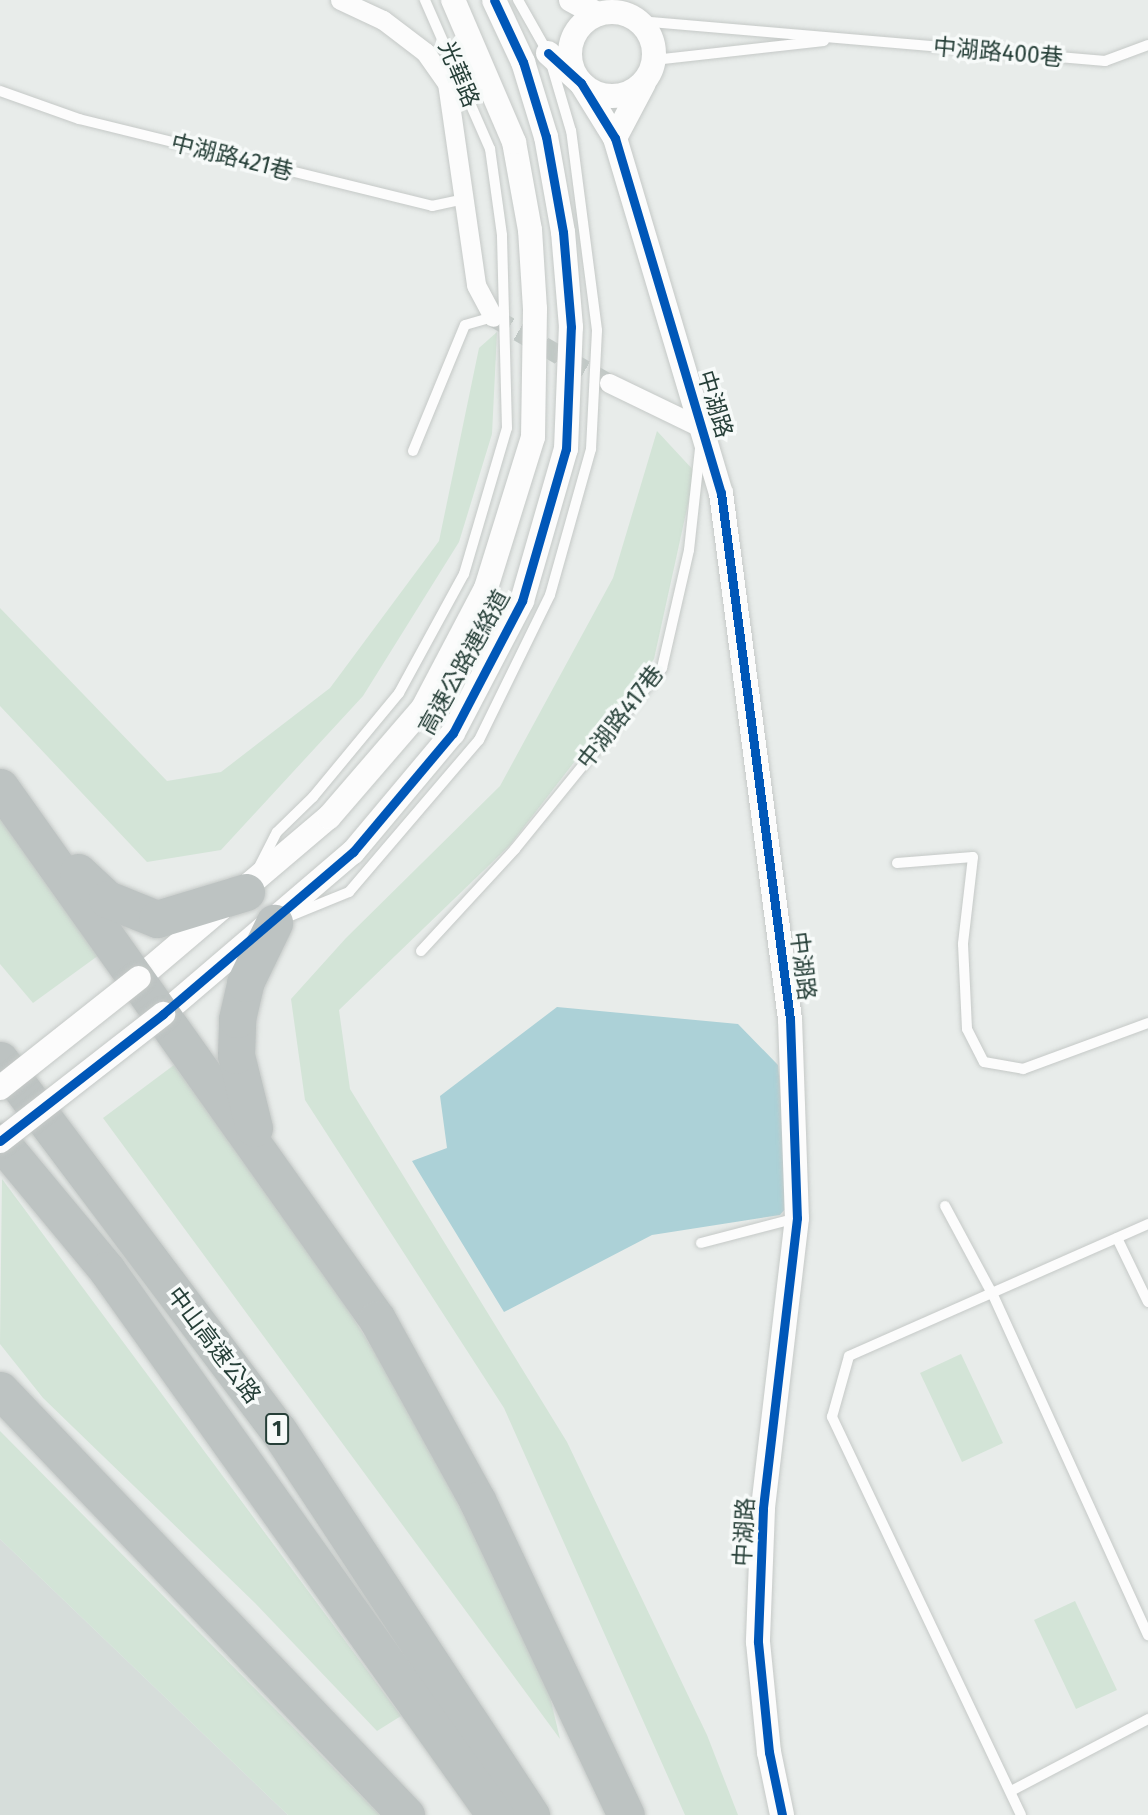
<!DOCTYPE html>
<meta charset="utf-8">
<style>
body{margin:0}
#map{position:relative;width:1148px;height:1815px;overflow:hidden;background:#e8ecea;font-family:"Fira Sans","Noto Sans TC",sans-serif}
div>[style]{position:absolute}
.built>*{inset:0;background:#d6ddda}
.green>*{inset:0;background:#d3e4d7}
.water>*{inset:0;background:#acd1d7}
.minor-tunnel>*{height:19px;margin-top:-9.5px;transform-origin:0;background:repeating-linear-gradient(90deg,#c1c9c6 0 19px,transparent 0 29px)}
.roads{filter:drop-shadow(0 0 2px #c5c9c7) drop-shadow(0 0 2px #c5c9c7)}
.service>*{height:10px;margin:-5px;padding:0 5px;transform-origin:5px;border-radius:5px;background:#fcfcfc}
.minor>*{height:19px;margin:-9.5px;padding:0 9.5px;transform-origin:9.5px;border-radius:9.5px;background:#fcfcfc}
.tertiary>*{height:24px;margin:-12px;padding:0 12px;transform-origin:12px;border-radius:12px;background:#fcfcfc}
.tertiary>.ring{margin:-12px;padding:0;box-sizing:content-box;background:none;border:24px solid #fcfcfc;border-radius:50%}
.motorway>*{height:37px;margin:-18.5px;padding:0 18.5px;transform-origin:18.5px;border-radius:18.5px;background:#bdc3c2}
.bridges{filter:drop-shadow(0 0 2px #c5c9c7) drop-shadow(0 0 2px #c5c9c7)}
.tertiary-bridge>*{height:24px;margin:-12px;padding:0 12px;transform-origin:12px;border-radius:12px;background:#fcfcfc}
.cycleway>*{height:9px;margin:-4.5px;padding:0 4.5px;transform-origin:4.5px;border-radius:4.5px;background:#0057b8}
span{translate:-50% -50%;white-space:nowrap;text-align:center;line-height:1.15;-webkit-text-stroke:7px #f7faf9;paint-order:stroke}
.shield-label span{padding:2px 5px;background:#f7faf9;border:2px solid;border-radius:5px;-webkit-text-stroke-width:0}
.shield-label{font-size:21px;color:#263f38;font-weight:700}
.street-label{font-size:23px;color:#263f38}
</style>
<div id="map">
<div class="built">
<i style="clip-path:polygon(0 1539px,288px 1815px,0 1815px)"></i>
</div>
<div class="green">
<i style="clip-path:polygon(497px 332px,492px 434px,459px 542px,363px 696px,221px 850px,147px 862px,0 706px,0 608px,167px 781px,221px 772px,330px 688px,439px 541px,479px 348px)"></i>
<i style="clip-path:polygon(657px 431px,695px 472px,654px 659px,510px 845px,339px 1010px,350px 1089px,567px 1442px,707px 1735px,738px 1815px,685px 1815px,504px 1408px,305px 1100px,291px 999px,346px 938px,500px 786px,613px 578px)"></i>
<i style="clip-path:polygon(0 814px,99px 955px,33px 1003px,0 964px)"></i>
<i style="clip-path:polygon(174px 1065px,335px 1289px,389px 1375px,541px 1659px,560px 1739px,103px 1118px)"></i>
<i style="clip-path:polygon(2px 1179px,401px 1716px,377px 1731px,255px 1603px,43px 1398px,0 1344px)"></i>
<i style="clip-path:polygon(961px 1354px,1003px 1443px,962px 1462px,920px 1373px)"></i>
<i style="clip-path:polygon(0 1431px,380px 1815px,288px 1815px,0 1539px)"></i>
<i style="clip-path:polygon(1075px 1601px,1117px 1690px,1076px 1709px,1034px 1620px)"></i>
</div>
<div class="water">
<i style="clip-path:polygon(557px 1007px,738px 1024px,778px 1065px,791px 1202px,780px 1215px,652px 1235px,504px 1312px,412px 1161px,447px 1148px,440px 1096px)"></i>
</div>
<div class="minor-tunnel">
<i style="left:493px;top:317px;width:133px;rotate:29.6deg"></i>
</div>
<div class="roads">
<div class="service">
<i style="left:639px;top:21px;width:468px;rotate:4.9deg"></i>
<i style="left:1105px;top:61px;width:46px;rotate:-20.4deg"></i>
<i style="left:654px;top:60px;width:171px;rotate:-6.4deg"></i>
<i style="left:0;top:91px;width:84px;rotate:19.5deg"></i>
<i style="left:79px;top:119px;width:364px;rotate:13.8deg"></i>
<i style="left:432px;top:206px;width:34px;rotate:-12deg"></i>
<i style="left:413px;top:451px;width:136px;rotate:-67.6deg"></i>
<i style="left:465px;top:325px;width:29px;rotate:-16deg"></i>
<i style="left:897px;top:863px;width:76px;rotate:-4.5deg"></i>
<i style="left:973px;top:857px;width:88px;rotate:96.6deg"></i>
<i style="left:963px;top:944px;width:85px;rotate:87.3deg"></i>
<i style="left:967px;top:1029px;width:37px;rotate:63deg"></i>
<i style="left:984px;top:1062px;width:40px;rotate:10deg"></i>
<i style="left:1023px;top:1069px;width:133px;rotate:-20.2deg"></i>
<i style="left:259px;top:867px;width:39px;rotate:-63deg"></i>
<i style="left:277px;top:832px;width:50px;rotate:-44.2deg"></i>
<i style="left:313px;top:797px;width:135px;rotate:-50.4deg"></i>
<i style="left:399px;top:693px;width:136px;rotate:-61.4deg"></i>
<i style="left:464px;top:574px;width:152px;rotate:-73.6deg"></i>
<i style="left:507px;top:428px;width:193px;rotate:-91.5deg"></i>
<i style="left:502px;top:235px;width:87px;rotate:-97.9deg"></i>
<i style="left:490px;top:149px;width:163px;rotate:-113.6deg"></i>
<i style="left:290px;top:916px;width:64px;rotate:-22.1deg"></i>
<i style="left:349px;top:892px;width:200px;rotate:-49.5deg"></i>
<i style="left:479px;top:740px;width:161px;rotate:-63.9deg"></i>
<i style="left:550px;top:595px;width:152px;rotate:-74.3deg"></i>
<i style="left:591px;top:449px;width:119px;rotate:-87.1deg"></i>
<i style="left:597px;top:330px;width:201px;rotate:-97.4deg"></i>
<i style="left:571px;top:131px;width:81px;rotate:-106.4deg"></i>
<i style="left:548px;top:53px;width:61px;rotate:-119.5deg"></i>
<i style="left:421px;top:951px;width:139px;rotate:-47.3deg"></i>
<i style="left:515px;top:849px;width:233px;rotate:-50.9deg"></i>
<i style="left:662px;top:668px;width:121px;rotate:-77.1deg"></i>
<i style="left:689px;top:550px;width:102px;rotate:-83.8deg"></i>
<i style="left:945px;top:1206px;width:101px;rotate:61.7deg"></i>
<i style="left:993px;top:1295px;width:374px;rotate:65.5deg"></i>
<i style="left:1117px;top:1238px;width:71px;rotate:64.2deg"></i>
<i style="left:701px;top:1243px;width:99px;rotate:-14.6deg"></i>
<i style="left:1011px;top:1791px;width:155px;rotate:-27.7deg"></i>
<i style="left:1021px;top:1815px;width:441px;rotate:-115.4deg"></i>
<i style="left:832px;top:1417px;width:63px;rotate:-74.4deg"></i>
<i style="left:849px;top:1356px;width:327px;rotate:-23.8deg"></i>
</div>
<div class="minor">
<i style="left:340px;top:0;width:47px;rotate:24.9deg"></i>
<i style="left:383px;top:20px;width:53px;rotate:37.3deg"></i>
<i style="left:425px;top:52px;width:38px;rotate:55deg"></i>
<i style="left:447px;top:83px;width:204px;rotate:81.8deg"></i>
<i style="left:476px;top:285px;width:36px;rotate:62deg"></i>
<i style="left:609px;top:383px;width:103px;rotate:25.8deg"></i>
</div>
<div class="tertiary">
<i style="left:571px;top:0;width:30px;rotate:28deg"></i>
<i class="ring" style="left:570px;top:12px;width:60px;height:60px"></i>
<i style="left:548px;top:53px;width:45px;rotate:42.3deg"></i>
<i style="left:581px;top:83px;width:65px;rotate:58.3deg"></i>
<i style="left:615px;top:138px;width:370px;rotate:73.4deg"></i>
<i style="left:721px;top:493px;width:531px;rotate:82.53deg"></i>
<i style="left:790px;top:1019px;width:199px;rotate:88deg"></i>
<i style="left:797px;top:1218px;width:293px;rotate:96.7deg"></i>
<i style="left:763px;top:1509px;width:133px;rotate:92.2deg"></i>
<i style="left:758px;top:1642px;width:111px;rotate:84.3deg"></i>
<i style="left:769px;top:1752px;width:64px;rotate:78.3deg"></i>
<i style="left:615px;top:138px;width:62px;rotate:-62.2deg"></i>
<i style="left:139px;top:978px;width:249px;rotate:-40.3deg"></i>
<i style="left:329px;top:817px;width:144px;rotate:-49.2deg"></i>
<i style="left:423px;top:708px;width:136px;rotate:-62.3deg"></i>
<i style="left:486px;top:588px;width:158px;rotate:-72.7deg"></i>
<i style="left:533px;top:437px;width:128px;rotate:-89.1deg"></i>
<i style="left:535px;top:309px;width:79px;rotate:-93.6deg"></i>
<i style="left:530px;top:230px;width:89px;rotate:-100.3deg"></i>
<i style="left:514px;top:142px;width:155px;rotate:-113.2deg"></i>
<i style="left:163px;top:1014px;width:250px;rotate:-40.5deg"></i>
<i style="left:353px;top:852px;width:155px;rotate:-50deg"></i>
<i style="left:453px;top:733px;width:149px;rotate:-62.4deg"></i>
<i style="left:522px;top:601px;width:158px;rotate:-73.9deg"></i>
<i style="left:566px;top:449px;width:122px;rotate:-87.7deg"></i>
<i style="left:571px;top:327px;width:95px;rotate:-94.8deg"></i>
<i style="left:563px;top:232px;width:97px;rotate:-100.1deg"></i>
<i style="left:546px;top:137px;width:78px;rotate:-107deg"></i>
<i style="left:523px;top:62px;width:68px;rotate:-115.1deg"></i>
</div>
<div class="motorway">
<i style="left:0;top:787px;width:652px;rotate:54.68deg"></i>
<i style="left:377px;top:1319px;width:207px;rotate:61.1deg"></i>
<i style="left:477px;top:1500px;width:348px;rotate:64.7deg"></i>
<i style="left:78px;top:872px;width:40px;rotate:43deg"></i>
<i style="left:107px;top:899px;width:54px;rotate:21.8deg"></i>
<i style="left:157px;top:919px;width:93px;rotate:-16.9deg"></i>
<i style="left:0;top:1060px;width:463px;rotate:53.1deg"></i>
<i style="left:278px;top:1430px;width:461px;rotate:56.7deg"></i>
<i style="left:254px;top:1128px;width:75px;rotate:-103.9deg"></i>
<i style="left:236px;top:1055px;width:36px;rotate:-88deg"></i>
<i style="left:237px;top:1019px;width:37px;rotate:-77deg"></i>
<i style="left:245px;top:983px;width:67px;rotate:-64.2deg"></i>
<i style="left:0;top:1141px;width:168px;rotate:50.3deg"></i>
<i style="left:107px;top:1270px;width:669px;rotate:54.55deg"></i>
<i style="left:0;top:1390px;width:588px;rotate:46.31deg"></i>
</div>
</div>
<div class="bridges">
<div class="tertiary-bridge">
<i style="left:0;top:1088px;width:177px;rotate:-38.4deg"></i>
<i style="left:0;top:1141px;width:207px;rotate:-37.9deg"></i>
</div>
</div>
<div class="cycleway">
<i style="left:548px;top:53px;width:45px;rotate:42.3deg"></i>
<i style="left:581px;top:83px;width:65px;rotate:58.3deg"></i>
<i style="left:615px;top:138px;width:370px;rotate:73.4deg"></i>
<i style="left:721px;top:493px;width:531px;rotate:82.53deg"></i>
<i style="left:790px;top:1019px;width:199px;rotate:88deg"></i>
<i style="left:797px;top:1218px;width:293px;rotate:96.7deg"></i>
<i style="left:763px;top:1509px;width:133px;rotate:92.2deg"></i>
<i style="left:758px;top:1642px;width:111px;rotate:84.3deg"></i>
<i style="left:769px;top:1752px;width:64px;rotate:78.3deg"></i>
<i style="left:0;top:1141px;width:207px;rotate:-37.9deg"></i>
<i style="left:163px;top:1014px;width:250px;rotate:-40.5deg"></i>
<i style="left:353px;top:852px;width:155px;rotate:-50deg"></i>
<i style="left:453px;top:733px;width:149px;rotate:-62.4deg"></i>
<i style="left:522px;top:601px;width:158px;rotate:-73.9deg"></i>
<i style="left:566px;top:449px;width:122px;rotate:-87.7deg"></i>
<i style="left:571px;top:327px;width:95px;rotate:-94.8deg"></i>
<i style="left:563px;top:232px;width:97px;rotate:-100.1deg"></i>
<i style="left:546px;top:137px;width:78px;rotate:-107deg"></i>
<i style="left:523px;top:62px;width:68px;rotate:-115.1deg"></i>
</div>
<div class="shield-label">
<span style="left:277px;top:1429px">1</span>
</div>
<div class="street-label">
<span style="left:998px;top:52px;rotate:5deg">中湖路400巷</span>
<span style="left:459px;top:74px;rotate:67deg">光華路</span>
<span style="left:232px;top:157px;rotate:14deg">中湖路421巷</span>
<span style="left:715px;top:404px;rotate:73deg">中湖路</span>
<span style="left:464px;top:662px;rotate:-61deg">高速公路連絡道</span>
<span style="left:620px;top:717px;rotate:-52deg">中湖路417巷</span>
<span style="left:803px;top:966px;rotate:83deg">中湖路</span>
<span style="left:214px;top:1345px;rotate:53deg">中山高速公路</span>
<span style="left:744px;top:1532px;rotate:-87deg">中湖路</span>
</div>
</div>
